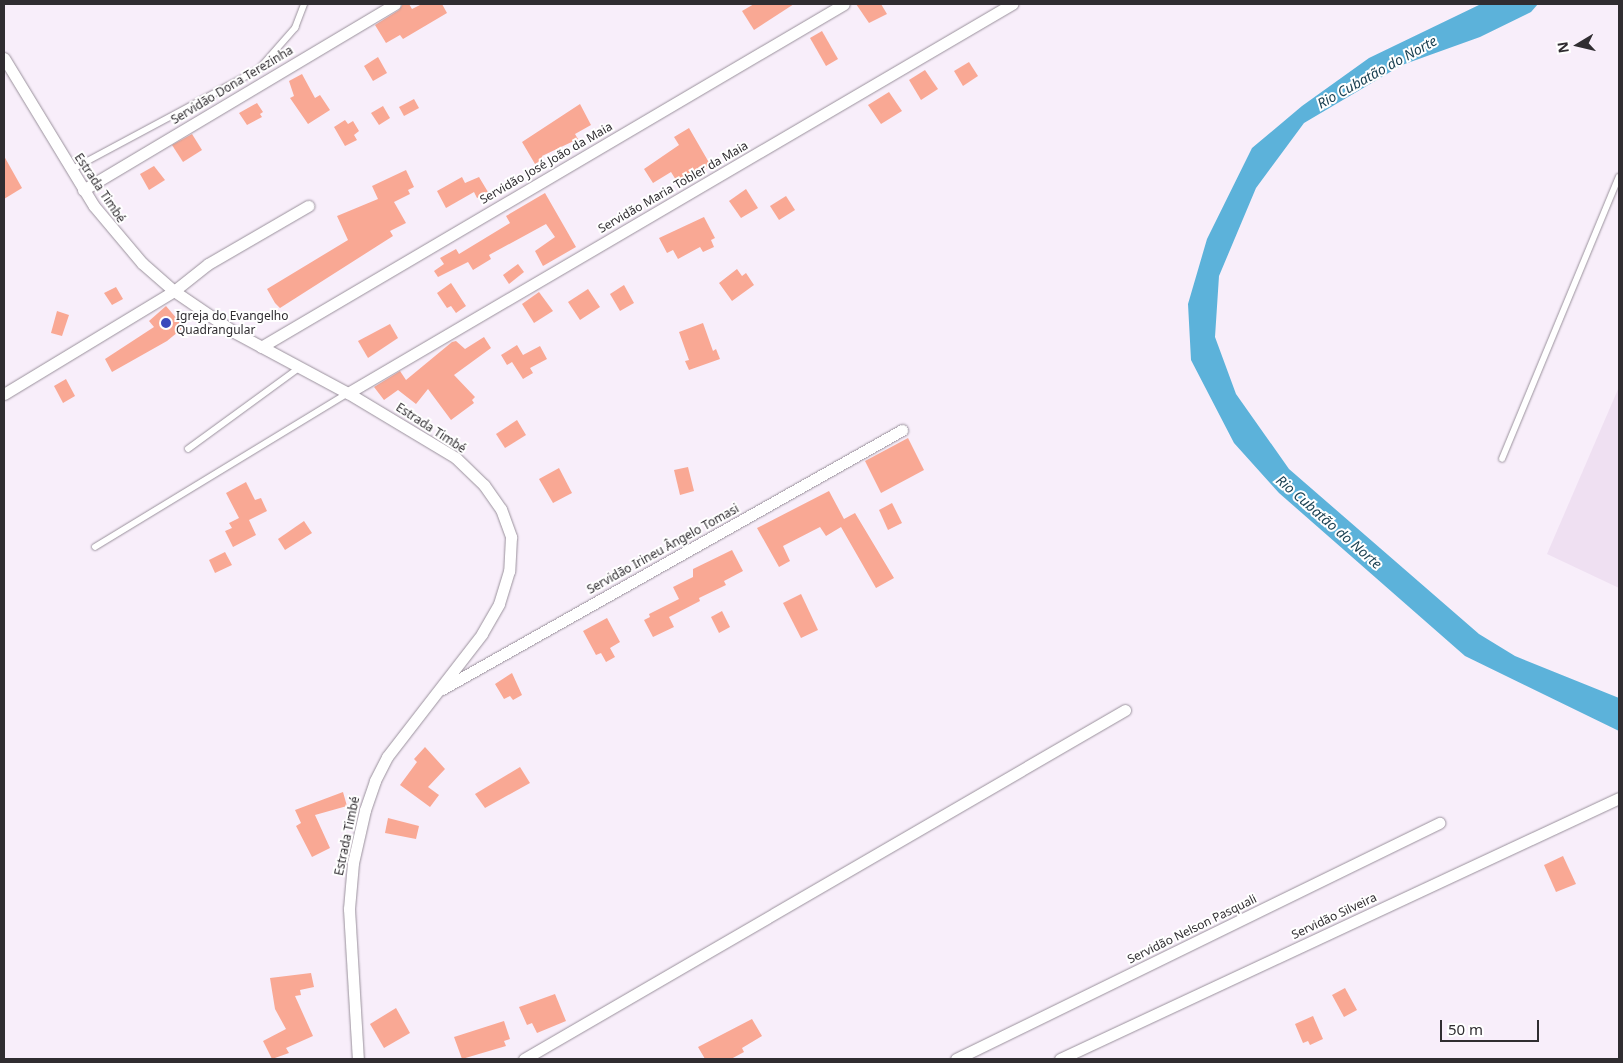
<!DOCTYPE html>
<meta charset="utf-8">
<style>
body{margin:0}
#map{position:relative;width:1623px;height:1063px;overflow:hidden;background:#f8eefa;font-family:"Noto Sans",sans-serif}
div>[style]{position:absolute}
.built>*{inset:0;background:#efe0f2}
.water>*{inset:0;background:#5cb2da}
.building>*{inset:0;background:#f9a894}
.roads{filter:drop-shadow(0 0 1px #9a919c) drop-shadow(0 0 1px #9a919c)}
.lane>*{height:5.5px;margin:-2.75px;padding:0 2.75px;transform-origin:2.75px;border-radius:2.75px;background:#fff}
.street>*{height:11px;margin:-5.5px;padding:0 5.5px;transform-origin:5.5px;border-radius:5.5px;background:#fff}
.dots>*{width:14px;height:14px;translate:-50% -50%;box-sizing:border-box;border:2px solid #fff;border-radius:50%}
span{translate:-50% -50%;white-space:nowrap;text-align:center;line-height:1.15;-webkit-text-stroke:4px #fff;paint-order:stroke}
.street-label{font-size:12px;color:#302d31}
.poi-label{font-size:12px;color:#302d31}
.left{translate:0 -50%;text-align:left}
.water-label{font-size:14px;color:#1b4152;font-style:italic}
.frame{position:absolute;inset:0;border:5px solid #302d31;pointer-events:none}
.north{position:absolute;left:1553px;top:20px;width:50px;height:50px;-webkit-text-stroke:4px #fff;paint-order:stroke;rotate:261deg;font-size:14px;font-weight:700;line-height:20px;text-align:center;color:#302d31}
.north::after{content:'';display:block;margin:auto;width:18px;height:22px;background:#302d31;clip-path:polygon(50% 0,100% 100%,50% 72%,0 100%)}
.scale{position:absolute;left:1440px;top:1020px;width:99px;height:22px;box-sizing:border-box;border:2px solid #302d31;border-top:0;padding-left:6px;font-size:15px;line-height:18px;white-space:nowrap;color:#302d31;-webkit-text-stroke:4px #fff;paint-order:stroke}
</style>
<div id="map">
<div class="built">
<i style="clip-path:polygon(1619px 387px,1619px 588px,1547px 554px)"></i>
</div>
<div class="water">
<i style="clip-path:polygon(1481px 4px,1538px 4px,1531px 12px,1480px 37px,1402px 65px,1304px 123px,1256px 188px,1219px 276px,1215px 337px,1236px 394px,1289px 469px,1479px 634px,1515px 656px,1619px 698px,1619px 731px,1465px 656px,1279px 493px,1234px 443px,1191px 360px,1188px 304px,1207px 239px,1252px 148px,1302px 106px,1369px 58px)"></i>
</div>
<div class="building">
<i style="clip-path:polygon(403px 4px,409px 4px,412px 9px,422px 4px,442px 4px,447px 13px,403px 39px,400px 35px,386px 43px,375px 25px,399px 10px)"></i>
<i style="clip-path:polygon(754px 4px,794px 4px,754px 30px,742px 11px)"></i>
<i style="clip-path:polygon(856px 4px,881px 4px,887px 14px,869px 23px)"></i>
<i style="clip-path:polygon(822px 31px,838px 59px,826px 66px,810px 38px)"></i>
<i style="clip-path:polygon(378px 57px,387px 73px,373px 81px,364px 66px)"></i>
<i style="clip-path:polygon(969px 62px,978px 76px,963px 86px,954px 71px)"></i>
<i style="clip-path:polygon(925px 70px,938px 89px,921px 100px,909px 80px)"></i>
<i style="clip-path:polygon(302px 74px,315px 98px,320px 95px,330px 110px,308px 124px,290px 98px,294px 96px,289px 81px)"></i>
<i style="clip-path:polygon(889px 92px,902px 111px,881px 124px,868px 105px)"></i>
<i style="clip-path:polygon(414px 99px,419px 108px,404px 116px,399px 107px)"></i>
<i style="clip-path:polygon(257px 103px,263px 112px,260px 114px,262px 117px,247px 125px,239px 113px)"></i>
<i style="clip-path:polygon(580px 104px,591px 125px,575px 134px,578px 139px,542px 156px,543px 159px,535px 164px,522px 142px)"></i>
<i style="clip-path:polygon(383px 106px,390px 118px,379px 125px,371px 113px)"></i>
<i style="clip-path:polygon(345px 120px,348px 124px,353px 121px,359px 131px,354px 135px,357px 140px,345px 146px,334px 127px)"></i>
<i style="clip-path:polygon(689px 128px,711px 166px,679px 185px,671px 172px,653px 183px,644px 169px,679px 145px,674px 137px)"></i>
<i style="clip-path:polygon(192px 134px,202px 150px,183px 162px,172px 145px)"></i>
<i style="clip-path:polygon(4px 156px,22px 188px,4px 199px)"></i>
<i style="clip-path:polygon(154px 166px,165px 180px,149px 190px,140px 174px)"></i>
<i style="clip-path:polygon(406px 170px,414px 187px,408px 190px,410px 194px,394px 202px,406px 223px,390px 231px,393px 236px,280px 308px,275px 303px,267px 289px,348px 240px,337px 216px,378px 199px,372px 186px)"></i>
<i style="clip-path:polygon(462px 177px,465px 183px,479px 177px,488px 192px,477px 198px,474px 192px,446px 208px,437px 191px)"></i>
<i style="clip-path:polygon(746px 189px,758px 208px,741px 218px,729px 201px)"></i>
<i style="clip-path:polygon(545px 193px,576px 247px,543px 266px,535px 251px,555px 237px,546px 224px,489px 255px,491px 259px,473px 270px,468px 262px,438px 277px,434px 271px,444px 264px,440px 258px,456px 249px,459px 254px,510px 223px,506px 216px)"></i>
<i style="clip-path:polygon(786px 196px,795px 210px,779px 220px,770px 206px)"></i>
<i style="clip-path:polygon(704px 217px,715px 238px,711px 240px,714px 247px,703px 252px,700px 247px,678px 259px,673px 250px,667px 253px,659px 238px)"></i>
<i style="clip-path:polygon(518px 264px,524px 272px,509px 284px,503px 275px)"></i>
<i style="clip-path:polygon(737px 269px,742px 276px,746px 273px,754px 285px,732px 301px,719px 283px)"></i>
<i style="clip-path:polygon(451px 283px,466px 306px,456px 313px,451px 306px,447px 308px,437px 293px)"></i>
<i style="clip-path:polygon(624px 285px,634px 303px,620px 311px,610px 294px)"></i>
<i style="clip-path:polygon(116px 287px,123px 299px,112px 305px,104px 293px)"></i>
<i style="clip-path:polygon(588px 289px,600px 307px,580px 320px,568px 302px)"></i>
<i style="clip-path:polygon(539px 292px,553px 311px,534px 323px,522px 304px)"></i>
<i style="clip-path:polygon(166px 306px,184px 327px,167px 341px,112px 372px,105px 359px,154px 327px,149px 321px)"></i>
<i style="clip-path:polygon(57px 311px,69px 315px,62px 336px,51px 333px)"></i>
<i style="clip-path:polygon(703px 323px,713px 351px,716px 349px,720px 359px,689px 370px,685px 361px,689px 360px,679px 332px)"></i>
<i style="clip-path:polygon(390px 324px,398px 338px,368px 358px,358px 341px)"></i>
<i style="clip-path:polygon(484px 337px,491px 348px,454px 375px,475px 397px,472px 400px,474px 403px,451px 420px,428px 389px,416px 404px,398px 390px,384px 400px,374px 387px,400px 371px,406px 380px,452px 342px,456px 341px,465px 349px)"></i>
<i style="clip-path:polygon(517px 345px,523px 355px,540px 346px,547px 359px,530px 368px,533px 373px,523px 379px,512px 362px,507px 365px,501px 355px)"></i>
<i style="clip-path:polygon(66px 379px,75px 396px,63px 403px,54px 386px)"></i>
<i style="clip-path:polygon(517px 420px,526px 435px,505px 448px,496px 434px)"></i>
<i style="clip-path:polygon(908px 438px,924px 470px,881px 493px,865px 461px)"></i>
<i style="clip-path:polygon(688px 467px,694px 491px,680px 495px,674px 470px)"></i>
<i style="clip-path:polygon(559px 468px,572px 493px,553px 503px,539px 479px)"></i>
<i style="clip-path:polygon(246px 482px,255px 500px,261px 498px,267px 511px,249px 520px,256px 535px,233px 547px,225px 531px,232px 528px,229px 523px,239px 518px,226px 493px)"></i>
<i style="clip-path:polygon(829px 491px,844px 519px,855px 513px,894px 578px,876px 588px,841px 527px,826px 536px,820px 527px,783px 546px,790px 561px,779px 567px,757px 528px)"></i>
<i style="clip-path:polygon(892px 503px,902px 523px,888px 530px,879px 510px)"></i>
<i style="clip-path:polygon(304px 521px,312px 533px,285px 550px,278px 539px)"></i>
<i style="clip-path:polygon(732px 550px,743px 571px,724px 581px,726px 585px,699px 598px,700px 601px,669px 617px,674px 627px,653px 637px,644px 620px,650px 617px,649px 614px,679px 599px,673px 587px,693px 577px,693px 569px)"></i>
<i style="clip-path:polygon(225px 552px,232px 565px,215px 573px,209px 560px)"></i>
<i style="clip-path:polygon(801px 594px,818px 630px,801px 638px,783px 603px)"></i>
<i style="clip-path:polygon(722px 611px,730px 627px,719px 633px,711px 617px)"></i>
<i style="clip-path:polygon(607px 618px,620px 642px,610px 648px,615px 657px,606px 662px,601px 653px,596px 655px,583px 631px)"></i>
<i style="clip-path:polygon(512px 673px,522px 695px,513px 700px,510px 696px,504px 699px,495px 684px)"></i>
<i style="clip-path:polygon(425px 747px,445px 769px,428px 787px,439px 795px,430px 807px,400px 785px,417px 762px,414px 759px)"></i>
<i style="clip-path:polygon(520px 767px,530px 783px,485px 808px,475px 794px)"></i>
<i style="clip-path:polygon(343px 792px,347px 806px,315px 815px,330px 848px,312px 857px,296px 826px,301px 823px,295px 810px)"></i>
<i style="clip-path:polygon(388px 818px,419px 826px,416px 839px,385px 833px)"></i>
<i style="clip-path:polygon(1563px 856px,1576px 884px,1556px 892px,1544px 865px)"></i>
<i style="clip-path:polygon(311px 973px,314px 987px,300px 990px,301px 995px,295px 996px,313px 1036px,286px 1048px,289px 1053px,272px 1059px,263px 1041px,286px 1029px,275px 1009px,270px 978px)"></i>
<i style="clip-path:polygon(1345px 988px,1357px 1010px,1344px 1017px,1332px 995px)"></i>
<i style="clip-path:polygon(555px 994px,566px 1021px,537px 1033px,532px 1023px,527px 1025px,519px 1007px)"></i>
<i style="clip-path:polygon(396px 1008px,410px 1033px,384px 1048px,370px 1024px)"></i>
<i style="clip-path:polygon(1313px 1016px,1323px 1039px,1310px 1045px,1308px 1041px,1303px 1043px,1295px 1024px)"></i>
<i style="clip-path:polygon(752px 1019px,762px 1036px,742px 1048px,744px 1052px,731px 1059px,705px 1059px,698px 1047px)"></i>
<i style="clip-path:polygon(504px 1021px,510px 1039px,504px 1041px,506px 1046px,462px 1059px,454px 1037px)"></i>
</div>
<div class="roads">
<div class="lane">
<i style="left:71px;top:170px;width:213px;rotate:-28.2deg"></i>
<i style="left:259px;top:69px;width:55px;rotate:-48.7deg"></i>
<i style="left:295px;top:28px;width:26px;rotate:-69deg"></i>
<i style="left:188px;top:449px;width:137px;rotate:-36.1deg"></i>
<i style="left:1502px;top:459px;width:305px;rotate:-67.5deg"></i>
<i style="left:95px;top:547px;width:296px;rotate:-31.3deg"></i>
</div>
<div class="street">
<i style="left:4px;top:58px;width:173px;rotate:58.7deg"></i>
<i style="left:94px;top:206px;width:75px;rotate:49.9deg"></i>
<i style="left:142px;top:263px;width:43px;rotate:41.2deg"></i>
<i style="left:174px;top:291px;width:73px;rotate:34.3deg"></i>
<i style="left:234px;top:332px;width:129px;rotate:28.2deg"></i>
<i style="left:348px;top:393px;width:126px;rotate:31deg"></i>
<i style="left:456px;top:458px;width:39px;rotate:44deg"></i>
<i style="left:484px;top:485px;width:29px;rotate:55deg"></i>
<i style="left:501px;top:509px;width:30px;rotate:70deg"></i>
<i style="left:511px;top:537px;width:34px;rotate:93deg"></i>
<i style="left:509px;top:571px;width:34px;rotate:107deg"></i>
<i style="left:499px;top:604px;width:34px;rotate:120deg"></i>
<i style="left:482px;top:634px;width:155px;rotate:127.7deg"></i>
<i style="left:387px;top:757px;width:27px;rotate:117deg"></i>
<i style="left:375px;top:781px;width:31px;rotate:109deg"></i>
<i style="left:365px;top:810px;width:54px;rotate:102.8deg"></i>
<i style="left:353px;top:863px;width:46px;rotate:95deg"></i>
<i style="left:349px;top:909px;width:150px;rotate:86.6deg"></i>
<i style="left:83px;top:190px;width:363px;rotate:-30.8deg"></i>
<i style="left:261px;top:347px;width:676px;rotate:-30.47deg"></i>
<i style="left:348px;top:393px;width:770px;rotate:-30.36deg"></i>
<i style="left:4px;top:394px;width:199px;rotate:-31.2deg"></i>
<i style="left:174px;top:291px;width:43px;rotate:-38.5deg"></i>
<i style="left:208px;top:264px;width:116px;rotate:-30.1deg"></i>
<i style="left:442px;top:689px;width:528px;rotate:-29.38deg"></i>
<i style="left:524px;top:1059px;width:695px;rotate:-30.14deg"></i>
<i style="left:956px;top:1059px;width:538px;rotate:-26.04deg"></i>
<i style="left:1060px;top:1059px;width:617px;rotate:-25.03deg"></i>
</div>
</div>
<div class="dots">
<i style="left:166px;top:323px;background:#3a49bc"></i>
</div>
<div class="street-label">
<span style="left:232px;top:85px;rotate:-31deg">Servidão Dona Terezinha</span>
<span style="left:546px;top:163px;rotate:-30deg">Servidão José João da Maia</span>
<span style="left:673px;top:187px;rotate:-30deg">Servidão Maria Tobler da Maia</span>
<span style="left:100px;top:188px;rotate:56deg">Estrada Timbé</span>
<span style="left:431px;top:428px;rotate:33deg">Estrada Timbé</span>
<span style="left:663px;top:549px;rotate:-29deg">Servidão Irineu Ângelo Tomasi</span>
<span style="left:347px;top:836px;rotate:-78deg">Estrada Timbé</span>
<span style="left:1334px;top:916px;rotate:-25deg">Servidão Silveira</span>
<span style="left:1192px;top:929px;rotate:-26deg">Servidão Nelson Pasquali</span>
</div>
<div class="poi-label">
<span class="left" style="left:176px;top:323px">Igreja do Evangelho<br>Quadrangular</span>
</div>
<div class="water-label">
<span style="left:1377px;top:72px;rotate:-29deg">Rio Cubatão do Norte</span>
<span style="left:1329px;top:522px;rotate:41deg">Rio Cubatão do Norte</span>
</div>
<div class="frame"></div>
<div class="north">N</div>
<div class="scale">50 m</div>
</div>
